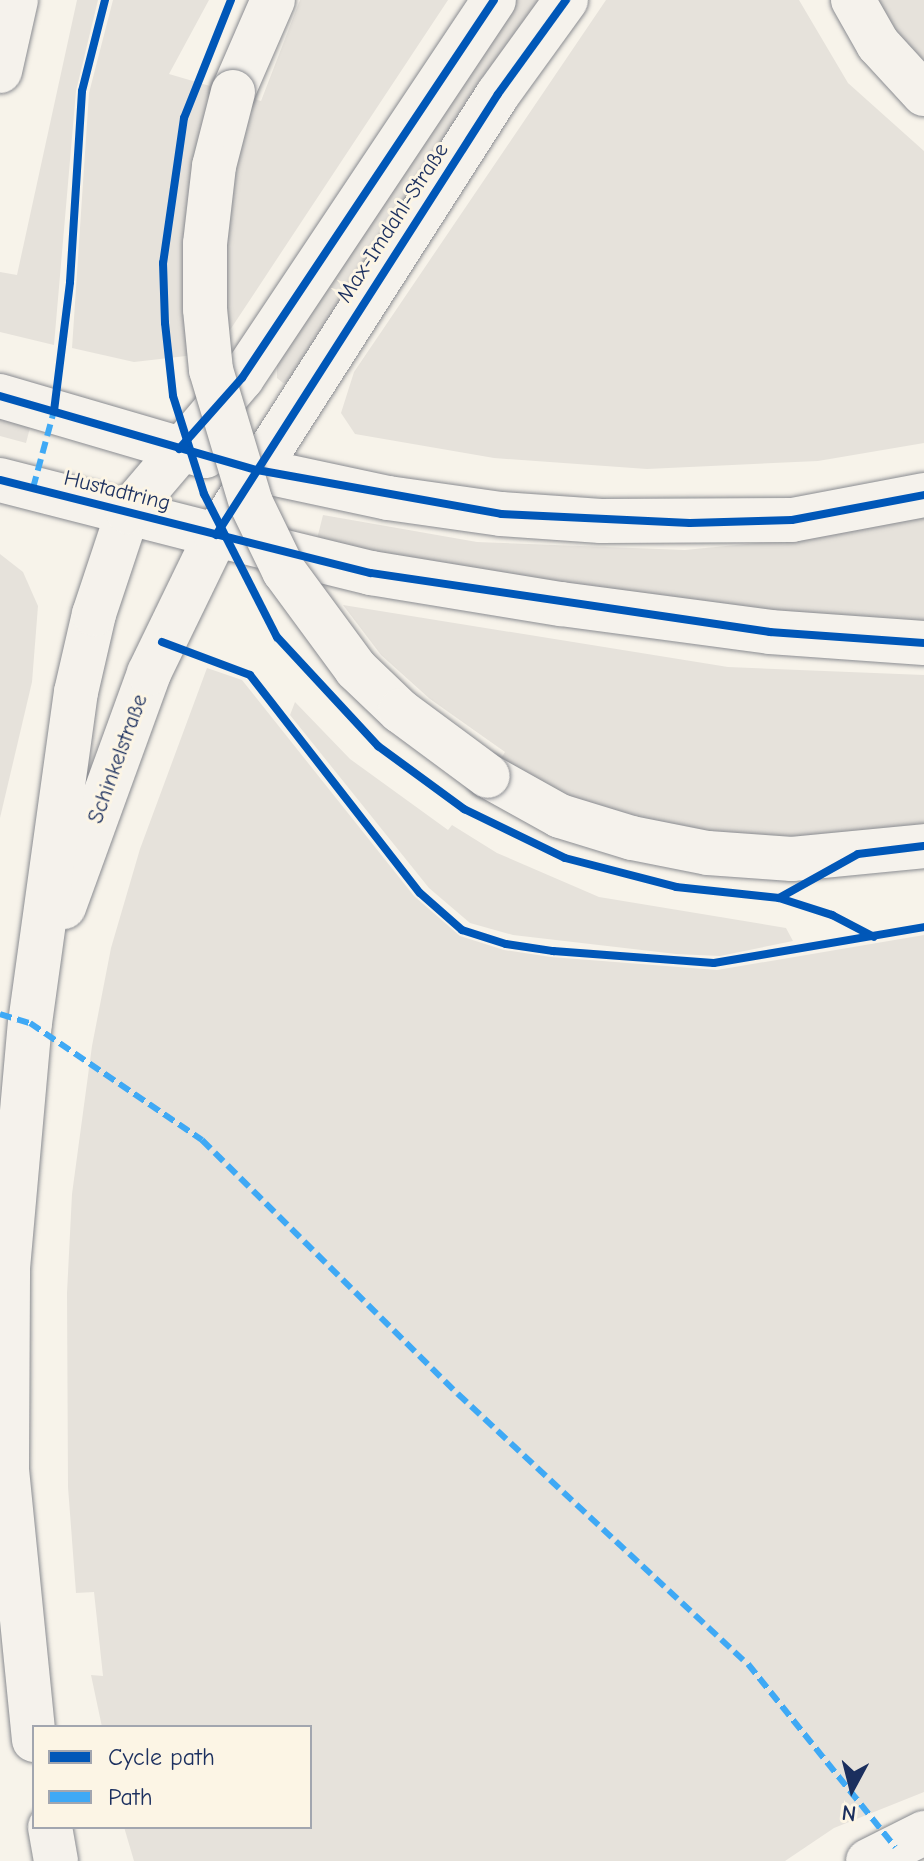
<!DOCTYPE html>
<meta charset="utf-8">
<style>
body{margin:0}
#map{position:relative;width:924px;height:1861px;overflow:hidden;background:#f7f3ea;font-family:"Comic Neue",sans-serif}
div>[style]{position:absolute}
.green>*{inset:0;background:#e6e2db}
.roads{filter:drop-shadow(0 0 2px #8a8c91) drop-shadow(0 0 2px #8a8c91)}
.minor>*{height:44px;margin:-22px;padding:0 22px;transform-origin:22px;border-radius:22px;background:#f5f2ec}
.highway>*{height:44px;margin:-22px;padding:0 22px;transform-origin:22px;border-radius:22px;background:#f5f2ec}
.bridges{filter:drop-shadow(0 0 2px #8a8c91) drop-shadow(0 0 2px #8a8c91)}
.highway-bridge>*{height:44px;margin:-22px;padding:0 22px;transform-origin:22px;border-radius:22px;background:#f5f2ec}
.quiet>*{height:6px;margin-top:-3px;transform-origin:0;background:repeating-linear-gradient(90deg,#3fa9f5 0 12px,transparent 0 18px)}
.cycleway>*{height:8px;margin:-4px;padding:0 4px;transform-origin:4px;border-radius:4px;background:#0057b8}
span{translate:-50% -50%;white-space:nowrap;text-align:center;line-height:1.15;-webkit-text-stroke:6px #fcf5e5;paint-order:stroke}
.street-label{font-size:22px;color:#1b2f5e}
.legend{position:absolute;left:32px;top:1725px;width:280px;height:104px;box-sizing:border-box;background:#fcf5e5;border:2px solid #a2a6af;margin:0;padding:10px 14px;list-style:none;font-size:24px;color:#1b2f5e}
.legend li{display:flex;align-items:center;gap:16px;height:40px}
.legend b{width:40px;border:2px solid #a2a6af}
.north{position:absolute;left:812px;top:1749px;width:80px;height:80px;-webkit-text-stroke:6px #fcf5e5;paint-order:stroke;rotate:187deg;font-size:22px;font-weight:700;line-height:32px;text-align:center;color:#1b2f5e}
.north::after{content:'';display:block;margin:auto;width:28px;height:36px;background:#1b2f5e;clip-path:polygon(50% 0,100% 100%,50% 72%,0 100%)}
</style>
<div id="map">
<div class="green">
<i style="clip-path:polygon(77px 0,98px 0,76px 91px,54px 345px,0 332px,0 272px,17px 275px)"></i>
<i style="clip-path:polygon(113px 0,209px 0,169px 74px,261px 101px,300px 0,448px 0,230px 330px,211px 347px,186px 356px,134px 362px,72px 348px,89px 93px)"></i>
<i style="clip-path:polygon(516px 0,546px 0,291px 382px,283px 383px,277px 378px,277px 365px,447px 95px)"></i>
<i style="clip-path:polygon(606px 0,799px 0,848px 83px,924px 151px,924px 443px,818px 461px,647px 469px,494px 458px,355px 434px,341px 413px,354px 372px)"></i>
<i style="clip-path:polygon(873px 0,924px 0,924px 63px,892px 32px)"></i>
<i style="clip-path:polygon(0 416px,31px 424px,26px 443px,0 436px)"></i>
<i style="clip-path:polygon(924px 512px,924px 624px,769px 616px,316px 543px,323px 515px,477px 542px,685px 550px,809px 538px)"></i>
<i style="clip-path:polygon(0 554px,23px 572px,38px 606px,32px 682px,0 818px)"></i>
<i style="clip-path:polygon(343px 605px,728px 667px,924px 675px,924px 830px,785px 843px,705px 835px,557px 798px,496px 766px,505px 752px,430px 699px,381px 655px)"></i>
<i style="clip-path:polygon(207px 668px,242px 680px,414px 896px,460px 936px,504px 950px,551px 957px,717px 970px,924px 935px,924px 1792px,834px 1828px,785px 1861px,134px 1861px,124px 1827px,310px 1827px,310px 1727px,102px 1727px,91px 1675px,103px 1676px,94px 1592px,76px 1593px,68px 1487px,67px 1293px,72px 1194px,92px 1046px,111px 948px,140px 849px)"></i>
<i style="clip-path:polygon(295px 702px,350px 759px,448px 830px,452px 825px,497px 853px,599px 897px,786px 928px,793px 941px,720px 956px,676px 954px,513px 935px,470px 923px,429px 888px,290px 715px)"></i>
</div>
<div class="roads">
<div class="minor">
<i style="left:0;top:71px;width:73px;rotate:-77.3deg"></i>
<i style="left:0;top:396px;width:214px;rotate:16.3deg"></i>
<i style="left:0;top:480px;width:223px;rotate:14.3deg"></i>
<i style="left:64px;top:907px;width:249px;rotate:-70deg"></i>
<i style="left:149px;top:673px;width:153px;rotate:-64.1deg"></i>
<i style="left:216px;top:535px;width:523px;rotate:-57.4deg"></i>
<i style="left:498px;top:94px;width:116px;rotate:-54.1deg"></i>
<i style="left:34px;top:1740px;width:272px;rotate:-95.7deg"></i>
<i style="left:7px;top:1469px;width:201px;rotate:-89.7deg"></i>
<i style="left:8px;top:1268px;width:246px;rotate:-84.9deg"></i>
<i style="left:30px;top:1023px;width:334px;rotate:-82.1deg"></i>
<i style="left:76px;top:692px;width:80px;rotate:-77deg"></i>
<i style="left:94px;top:614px;width:108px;rotate:-71.6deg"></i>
<i style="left:128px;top:512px;width:176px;rotate:-49.6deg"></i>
<i style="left:242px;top:378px;width:454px;rotate:-56.3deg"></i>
<i style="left:50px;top:1827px;width:35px;rotate:80deg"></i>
<i style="left:868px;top:1861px;width:63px;rotate:-26.6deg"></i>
</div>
<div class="highway">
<i style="left:853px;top:0;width:51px;rotate:60.4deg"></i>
<i style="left:878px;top:44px;width:68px;rotate:47.4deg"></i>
<i style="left:233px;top:92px;width:100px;rotate:-66.5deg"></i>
<i style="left:257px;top:470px;width:134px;rotate:12.1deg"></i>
<i style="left:388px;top:498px;width:114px;rotate:8.1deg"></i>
<i style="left:501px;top:514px;width:100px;rotate:4deg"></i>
<i style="left:601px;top:521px;width:191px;rotate:-0.3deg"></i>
<i style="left:792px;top:520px;width:134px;rotate:-10.7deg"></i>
<i style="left:216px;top:535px;width:160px;rotate:13.8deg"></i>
<i style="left:371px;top:573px;width:193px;rotate:9.3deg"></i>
<i style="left:561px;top:604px;width:211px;rotate:7.6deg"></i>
<i style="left:770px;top:632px;width:154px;rotate:4.1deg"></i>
<i style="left:488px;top:776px;width:82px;rotate:29.1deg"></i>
<i style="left:560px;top:816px;width:75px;rotate:17deg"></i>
<i style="left:632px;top:838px;width:77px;rotate:11.2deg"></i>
<i style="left:708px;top:853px;width:84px;rotate:4.1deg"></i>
<i style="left:792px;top:859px;width:133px;rotate:-5.6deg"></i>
</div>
</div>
<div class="bridges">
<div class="highway-bridge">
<i style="left:233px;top:92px;width:76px;rotate:104.4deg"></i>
<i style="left:214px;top:166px;width:79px;rotate:96.6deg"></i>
<i style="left:205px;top:244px;width:65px;rotate:90deg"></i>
<i style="left:205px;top:309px;width:61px;rotate:84.4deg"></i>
<i style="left:211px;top:370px;width:139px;rotate:73.3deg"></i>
<i style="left:251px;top:503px;width:76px;rotate:64.1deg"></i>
<i style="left:284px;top:571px;width:122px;rotate:53.7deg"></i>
<i style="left:356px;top:669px;width:61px;rotate:43.7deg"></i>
<i style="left:400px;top:711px;width:109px;rotate:36.5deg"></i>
</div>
</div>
<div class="quiet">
<i style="left:33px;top:488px;width:84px;rotate:-74.8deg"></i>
<i style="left:0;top:1014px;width:31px;rotate:17deg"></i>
<i style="left:30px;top:1023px;width:208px;rotate:34.2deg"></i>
<i style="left:202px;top:1140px;width:361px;rotate:44.8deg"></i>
<i style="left:458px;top:1394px;width:396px;rotate:43deg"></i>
<i style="left:748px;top:1664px;width:235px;rotate:51.2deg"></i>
</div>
<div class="cycleway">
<i style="left:231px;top:0;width:127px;rotate:111.7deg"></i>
<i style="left:184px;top:118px;width:147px;rotate:98.2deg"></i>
<i style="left:163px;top:263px;width:60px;rotate:88.1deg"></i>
<i style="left:165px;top:323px;width:73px;rotate:83.7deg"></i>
<i style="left:173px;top:396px;width:103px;rotate:72.4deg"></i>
<i style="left:204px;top:494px;width:161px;rotate:63deg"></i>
<i style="left:277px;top:637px;width:149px;rotate:47.2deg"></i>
<i style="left:378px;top:746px;width:107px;rotate:36.2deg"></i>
<i style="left:464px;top:809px;width:112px;rotate:25.9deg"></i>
<i style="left:565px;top:858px;width:115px;rotate:14.6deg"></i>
<i style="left:676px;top:887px;width:104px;rotate:6.1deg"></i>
<i style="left:779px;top:898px;width:56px;rotate:17.8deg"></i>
<i style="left:832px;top:915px;width:47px;rotate:27.6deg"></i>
<i style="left:0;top:396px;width:267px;rotate:16.1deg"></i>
<i style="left:257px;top:470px;width:248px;rotate:10.2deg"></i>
<i style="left:501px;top:514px;width:189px;rotate:2.7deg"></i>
<i style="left:690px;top:523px;width:102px;rotate:-1.7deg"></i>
<i style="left:792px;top:520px;width:134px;rotate:-10.7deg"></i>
<i style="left:54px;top:411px;width:130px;rotate:-82.9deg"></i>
<i style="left:70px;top:282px;width:191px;rotate:-86.4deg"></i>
<i style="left:82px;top:91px;width:94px;rotate:-75.8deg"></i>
<i style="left:179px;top:449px;width:95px;rotate:-48.4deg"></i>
<i style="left:242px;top:378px;width:454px;rotate:-56.3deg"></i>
<i style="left:0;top:480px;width:382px;rotate:14.1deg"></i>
<i style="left:371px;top:573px;width:403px;rotate:8.4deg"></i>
<i style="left:770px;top:632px;width:154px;rotate:4.1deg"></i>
<i style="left:216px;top:535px;width:523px;rotate:-57.4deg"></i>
<i style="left:498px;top:94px;width:116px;rotate:-54.1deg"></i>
<i style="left:162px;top:642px;width:94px;rotate:20.6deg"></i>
<i style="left:250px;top:675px;width:276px;rotate:52.1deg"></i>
<i style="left:420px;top:893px;width:56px;rotate:41.4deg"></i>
<i style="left:462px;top:930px;width:46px;rotate:17.7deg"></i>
<i style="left:506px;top:944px;width:48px;rotate:8.5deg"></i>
<i style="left:553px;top:951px;width:161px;rotate:4.3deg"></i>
<i style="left:714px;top:963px;width:213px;rotate:-9.7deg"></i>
<i style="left:779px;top:898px;width:90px;rotate:-29.1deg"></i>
<i style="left:858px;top:854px;width:66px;rotate:-6.9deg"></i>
</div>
<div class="street-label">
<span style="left:393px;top:223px;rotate:-57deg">Max-Imdahl-Straße</span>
<span style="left:117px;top:491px;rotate:14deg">Hustadtring</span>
<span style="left:118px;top:759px;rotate:-70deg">Schinkelstraße</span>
</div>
<ul class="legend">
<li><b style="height:10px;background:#0057b8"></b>Cycle path</li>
<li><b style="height:10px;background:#3fa9f5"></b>Path</li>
</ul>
<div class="north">N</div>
</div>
